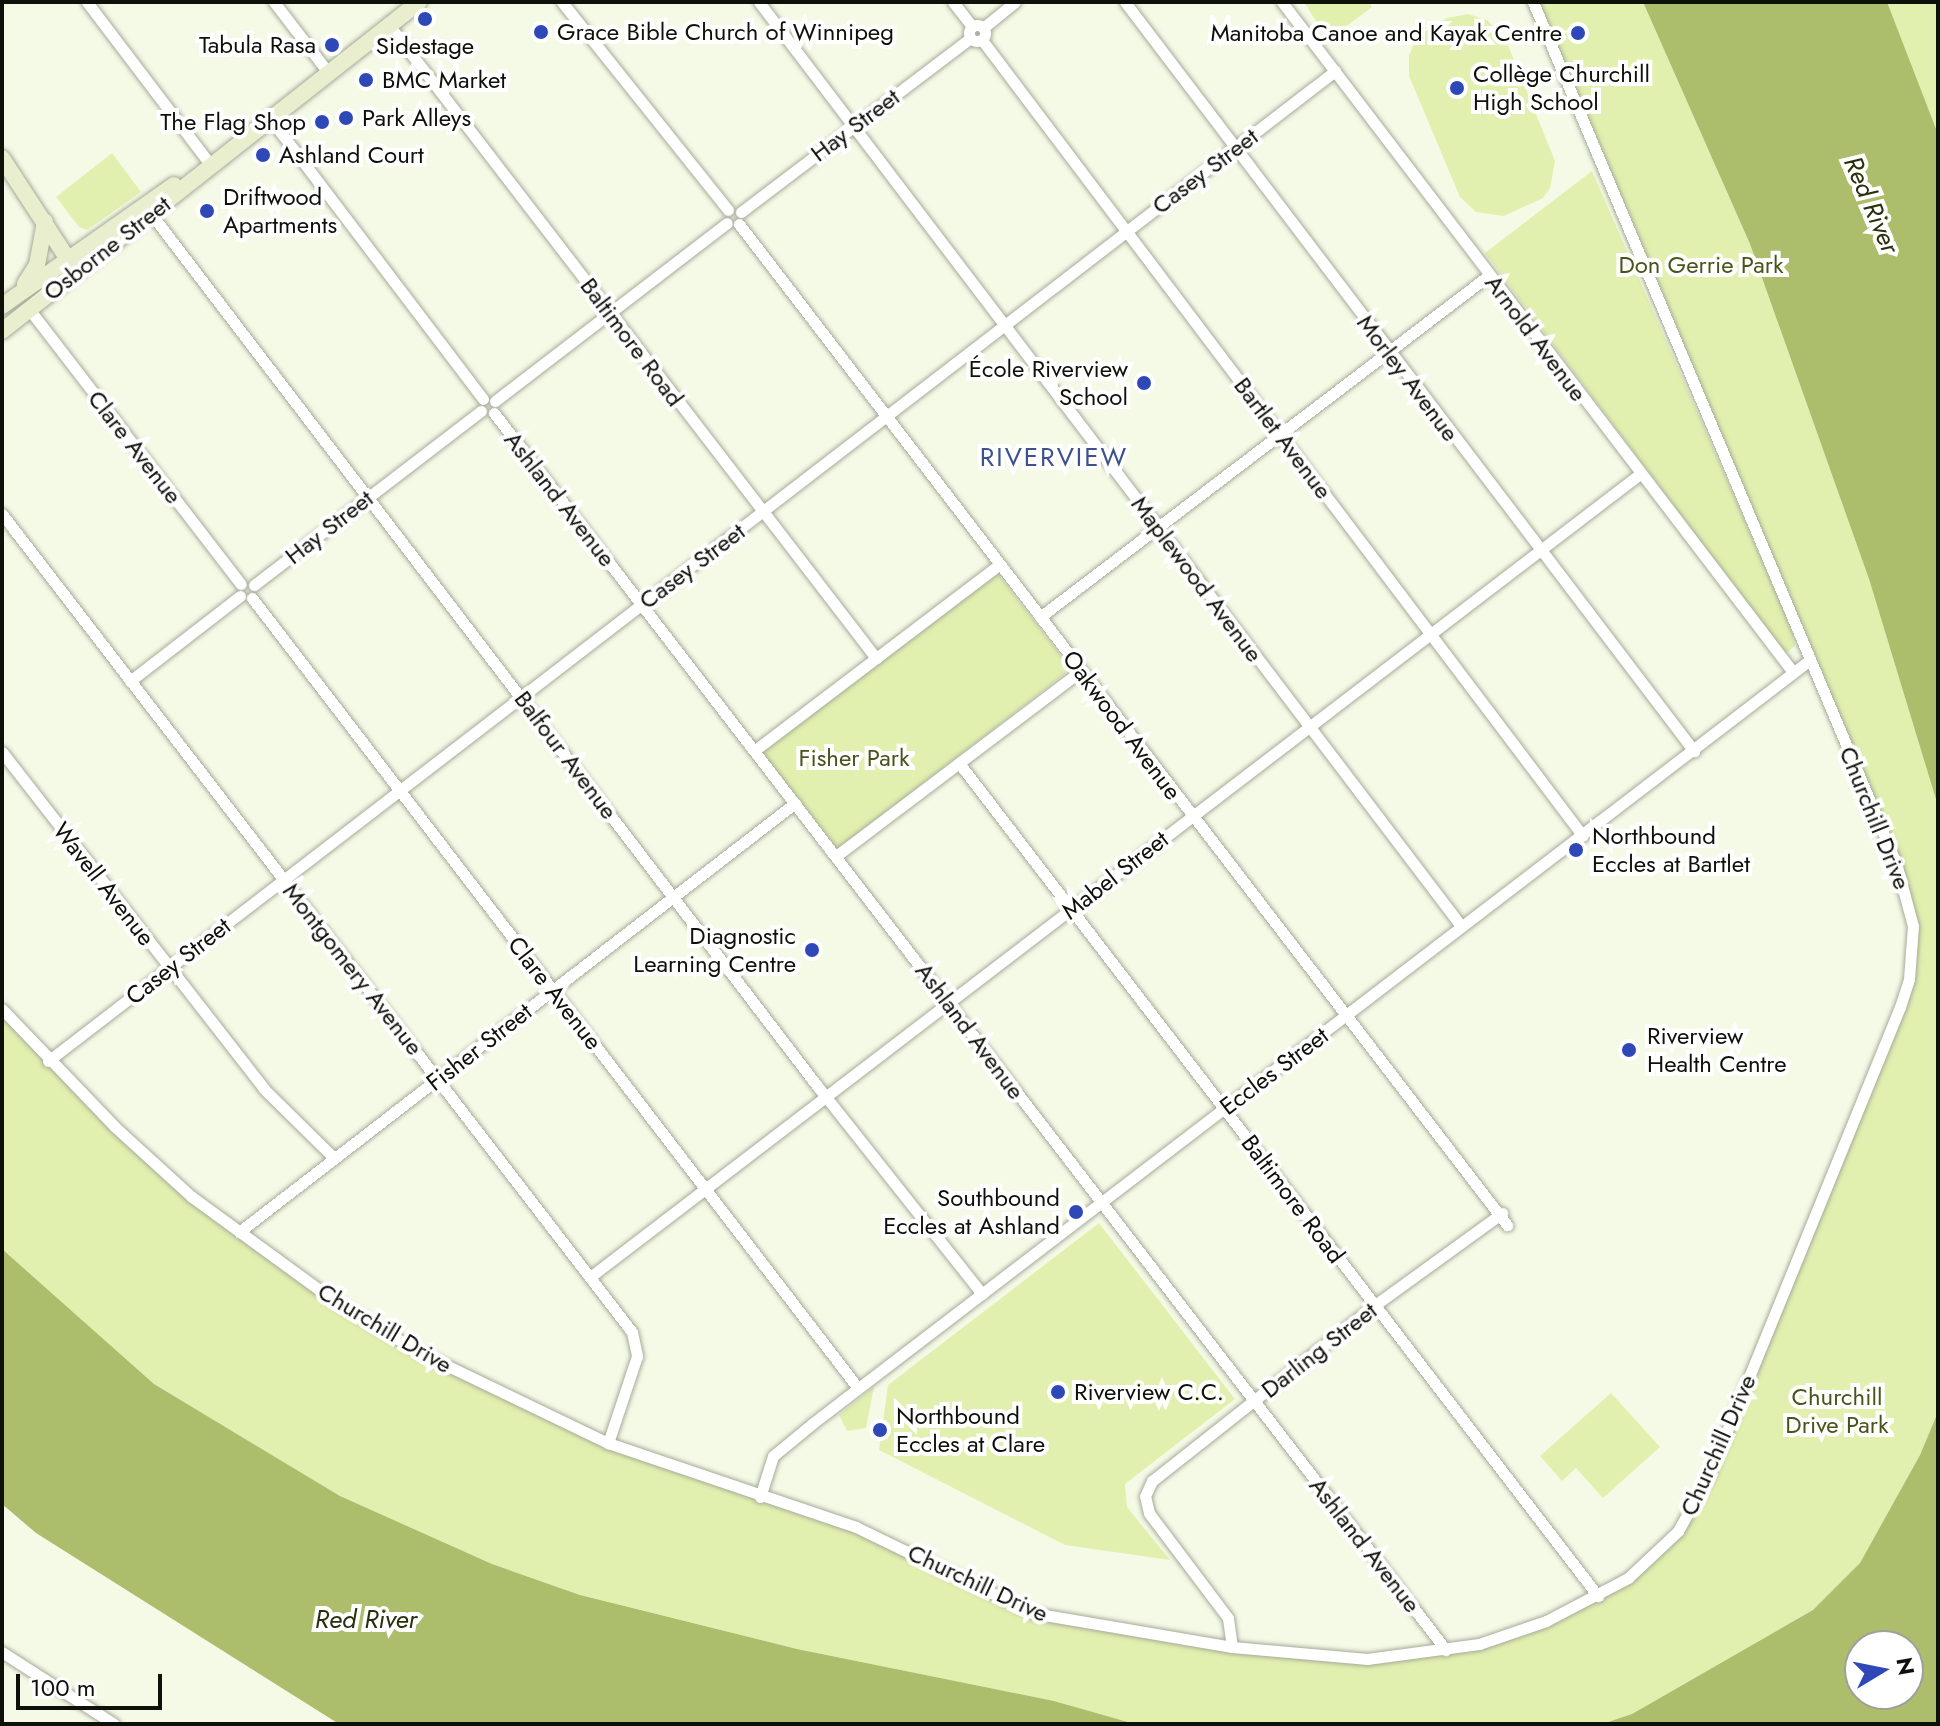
<!DOCTYPE html>
<meta charset="utf-8">
<style>
body{margin:0}
#map{position:relative;width:1940px;height:1726px;overflow:hidden;background:#f5fae7;font-family:Jost,sans-serif}
div>[style]{position:absolute}
.green>*{inset:0;background:#e1f0af}
.water>*{inset:0;background:#acbd6c}
.roads{filter:drop-shadow(0 0 2px #a6ab99) drop-shadow(0 0 2px #a6ab99)}
.minor>*{height:11px;margin:-5.5px;padding:0 5.5px;transform-origin:5.5px;border-radius:5.5px;background:#fff}
.minor>.ring{margin:-5.5px;padding:0;box-sizing:content-box;background:none;border:11px solid #fff;border-radius:50%}
.secondary>*{height:16px;margin:-8px;padding:0 8px;transform-origin:8px;border-radius:8px;background:#e8eece}
.dots>*{width:22px;height:22px;translate:-50% -50%;box-sizing:border-box;border:4px solid #fff;border-radius:50%}
span{translate:-50% -50%;white-space:nowrap;text-align:center;line-height:1.15;-webkit-text-stroke:8px #fff;paint-order:stroke}
.poi-label{font-size:24px;color:#0e100a}
.left{translate:0 -50%;text-align:left}
.right{translate:-100% -50%;text-align:right}
.street-label{font-size:24px;color:#0e100a}
.park-label{font-size:24px;color:#495419}
.water-label{font-size:26px;color:#2a300d;font-style:italic}
.neighbourhood-label{font-size:26px;color:#3e518c;letter-spacing:2px}
.frame{position:absolute;inset:0;border:4px solid #0e100a;pointer-events:none}
.north{position:absolute;left:1844px;top:1630px;width:80px;height:80px;box-sizing:border-box;background:#fff;border:2px solid #9f9f9d;border-radius:50%;rotate:80deg;font-size:22px;font-weight:700;line-height:32px;text-align:center;color:#0e100a}
.north::after{content:'';display:block;margin:auto;width:28px;height:36px;background:#2e48b8;clip-path:polygon(50% 0,100% 100%,50% 72%,0 100%)}
.scale{position:absolute;left:16px;top:1674px;width:146px;height:36px;box-sizing:border-box;border:4px solid #0e100a;border-top:0;padding-left:10px;font-size:24px;line-height:28px;white-space:nowrap;color:#0e100a;-webkit-text-stroke:6px #fff;paint-order:stroke}
</style>
<div id="map">
<div class="green">
<i style="clip-path:polygon(1304px 2px,1369px 2px,1372px 7px,1328px 40px)"></i>
<i style="clip-path:polygon(1533px 2px,1643px 2px,1750px 244px,1869px 579px,1938px 806px,1938px 1412px,1920px 1455px,1860px 1563px,1813px 1610px,1632px 1714px,1602px 1724px,1135px 1724px,1054px 1701px,797px 1649px,580px 1595px,492px 1564px,340px 1496px,154px 1384px,2px 1249px,2px 1009px,153px 1163px,339px 1304px,547px 1416px,856px 1527px,1060px 1621px,1367px 1659px,1517px 1632px,1628px 1578px,1690px 1513px,1909px 979px,1910px 907px)"></i>
<i style="clip-path:polygon(1887px 2px,1938px 2px,1938px 134px,1913px 71px)"></i>
<i style="clip-path:polygon(1468px 14px,1487px 20px,1506px 40px,1555px 161px,1550px 188px,1543px 198px,1504px 216px,1476px 212px,1460px 197px,1409px 76px,1409px 55px,1418px 36px,1447px 18px)"></i>
<i style="clip-path:polygon(112px 153px,141px 192px,87px 230px,79px 227px,56px 197px)"></i>
<i style="clip-path:polygon(1592px 171px,1792px 629px,1795px 646px,1785px 654px,1485px 253px)"></i>
<i style="clip-path:polygon(997px 573px,1071px 669px,838px 849px,761px 751px)"></i>
<i style="clip-path:polygon(1099px 1223px,1235px 1399px,1125px 1484px,1127px 1507px,1170px 1560px,1065px 1545px,879px 1450px,888px 1385px)"></i>
<i style="clip-path:polygon(874px 1387px,866px 1428px,847px 1431px,839px 1415px)"></i>
<i style="clip-path:polygon(1611px 1393px,1660px 1447px,1603px 1498px,1576px 1468px,1562px 1481px,1540px 1456px)"></i>
</div>
<div class="water">
<i style="clip-path:polygon(1643px 2px,1887px 2px,1938px 134px,1938px 806px,1869px 579px,1750px 244px)"></i>
<i style="clip-path:polygon(2px 1249px,154px 1384px,340px 1496px,492px 1564px,580px 1595px,797px 1649px,1054px 1701px,1135px 1724px,339px 1724px,36px 1533px,2px 1504px)"></i>
<i style="clip-path:polygon(evenodd,1938px 1412px,1938px 1724px,1602px 1724px,1632px 1714px,1813px 1610px,1860px 1563px,1920px 1455px,1938px 1412px,1860px 1646px,1908px 1646px,1908px 1694px,1860px 1694px,1860px 1646px)"></i>
</div>
<div class="roads">
<div class="minor">
<i style="left:87px;top:2px;width:203px;rotate:52.8deg"></i>
<i style="left:274px;top:2px;width:88px;rotate:52.4deg"></i>
<i style="left:562px;top:2px;width:266px;rotate:51.4deg"></i>
<i style="left:759px;top:2px;width:1160px;rotate:52.77deg"></i>
<i style="left:953px;top:2px;width:31px;rotate:52deg"></i>
<i style="left:1125px;top:2px;width:941px;rotate:52.78deg"></i>
<i style="left:1282px;top:2px;width:843px;rotate:52.67deg"></i>
<i class="ring" style="left:969px;top:25px;width:5px;height:5px"></i>
<i style="left:389px;top:25px;width:799px;rotate:52.43deg"></i>
<i style="left:983px;top:28px;width:41px;rotate:-39.1deg"></i>
<i style="left:982px;top:40px;width:997px;rotate:52.95deg"></i>
<i style="left:269px;top:117px;width:354px;rotate:52.8deg"></i>
<i style="left:741px;top:212px;width:286px;rotate:-37.2deg"></i>
<i style="left:152px;top:215px;width:1097px;rotate:52.63deg"></i>
<i style="left:818px;top:1087px;width:264px;rotate:51.6deg"></i>
<i style="left:739px;top:224px;width:1262px;rotate:52.5deg"></i>
<i style="left:29px;top:309px;width:347px;rotate:52.4deg"></i>
<i style="left:495px;top:401px;width:292px;rotate:-37.5deg"></i>
<i style="left:494px;top:413px;width:1561px;rotate:52.42deg"></i>
<i style="left:2px;top:514px;width:1032px;rotate:52.4deg"></i>
<i style="left:632px;top:1332px;width:25px;rotate:78deg"></i>
<i style="left:637px;top:1356px;width:92px;rotate:108.4deg"></i>
<i style="left:254px;top:585px;width:286px;rotate:-37.5deg"></i>
<i style="left:252px;top:598px;width:996px;rotate:52.51deg"></i>
<i style="left:1040px;top:617px;width:563px;rotate:-37.28deg"></i>
<i style="left:130px;top:681px;width:139px;rotate:-37.7deg"></i>
<i style="left:755px;top:750px;width:306px;rotate:-37.2deg"></i>
<i style="left:2px;top:752px;width:427px;rotate:52.1deg"></i>
<i style="left:264px;top:1089px;width:98px;rotate:44.6deg"></i>
<i style="left:959px;top:763px;width:1050px;rotate:52.51deg"></i>
<i style="left:836px;top:856px;width:307px;rotate:-37.1deg"></i>
<i style="left:2px;top:1009px;width:163px;rotate:46.2deg"></i>
<i style="left:115px;top:1127px;width:104px;rotate:42.3deg"></i>
<i style="left:192px;top:1197px;width:182px;rotate:36.1deg"></i>
<i style="left:339px;top:1304px;width:96px;rotate:30.9deg"></i>
<i style="left:421px;top:1353px;width:208px;rotate:25.7deg"></i>
<i style="left:608px;top:1443px;width:262px;rotate:18.7deg"></i>
<i style="left:856px;top:1527px;width:197px;rotate:25.9deg"></i>
<i style="left:1033px;top:1613px;width:202px;rotate:9.7deg"></i>
<i style="left:1232px;top:1647px;width:136px;rotate:5.1deg"></i>
<i style="left:1367px;top:1659px;width:113px;rotate:-7.6deg"></i>
<i style="left:1479px;top:1644px;width:71px;rotate:-18.9deg"></i>
<i style="left:1546px;top:1621px;width:93px;rotate:-27.7deg"></i>
<i style="left:1628px;top:1578px;width:69px;rotate:-43.2deg"></i>
<i style="left:1678px;top:1531px;width:64px;rotate:-61deg"></i>
<i style="left:1709px;top:1475px;width:505px;rotate:-67.8deg"></i>
<i style="left:1900px;top:1007px;width:29px;rotate:-72deg"></i>
<i style="left:1909px;top:979px;width:53px;rotate:-85.7deg"></i>
<i style="left:1913px;top:926px;width:65px;rotate:-105.1deg"></i>
<i style="left:1896px;top:863px;width:934px;rotate:-112.86deg"></i>
<i style="left:48px;top:1061px;width:1624px;rotate:-37.57deg"></i>
<i style="left:239px;top:1232px;width:702px;rotate:-37.65deg"></i>
<i style="left:590px;top:1277px;width:1322px;rotate:-37.41deg"></i>
<i style="left:760px;top:1497px;width:43px;rotate:-72.4deg"></i>
<i style="left:773px;top:1456px;width:52px;rotate:-39.5deg"></i>
<i style="left:813px;top:1423px;width:1255px;rotate:-37.43deg"></i>
<i style="left:1232px;top:1647px;width:29px;rotate:-98deg"></i>
<i style="left:1228px;top:1618px;width:131px;rotate:-127deg"></i>
<i style="left:1149px;top:1513px;width:17px;rotate:-103deg"></i>
<i style="left:1145px;top:1496px;width:17px;rotate:-65deg"></i>
<i style="left:1152px;top:1481px;width:284px;rotate:-38.3deg"></i>
<i style="left:1375px;top:1305px;width:157px;rotate:-35.9deg"></i>
<i style="left:2px;top:1652px;width:133px;rotate:32.7deg"></i>
</div>
<div class="secondary">
<i style="left:2px;top:158px;width:126px;rotate:56.9deg"></i>
<i style="left:25px;top:284px;width:22px;rotate:-58deg"></i>
<i style="left:37px;top:265px;width:44px;rotate:-79.5deg"></i>
<i style="left:2px;top:306px;width:210px;rotate:-35.1deg"></i>
<i style="left:2px;top:331px;width:531px;rotate:-38.27deg"></i>
</div>
</div>
<div class="dots">
<i style="left:425px;top:19px;background:#2e48b8"></i>
<i style="left:541px;top:32px;background:#2e48b8"></i>
<i style="left:1578px;top:33px;background:#2e48b8"></i>
<i style="left:332px;top:45px;background:#2e48b8"></i>
<i style="left:366px;top:80px;background:#2e48b8"></i>
<i style="left:1457px;top:88px;background:#2e48b8"></i>
<i style="left:346px;top:118px;background:#2e48b8"></i>
<i style="left:322px;top:122px;background:#2e48b8"></i>
<i style="left:263px;top:155px;background:#2e48b8"></i>
<i style="left:207px;top:211px;background:#2e48b8"></i>
<i style="left:1144px;top:383px;background:#2e48b8"></i>
<i style="left:1576px;top:850px;background:#2e48b8"></i>
<i style="left:812px;top:950px;background:#2e48b8"></i>
<i style="left:1629px;top:1050px;background:#2e48b8"></i>
<i style="left:1076px;top:1212px;background:#2e48b8"></i>
<i style="left:1058px;top:1392px;background:#2e48b8"></i>
<i style="left:880px;top:1430px;background:#2e48b8"></i>
</div>
<div class="poi-label">
<span class="left" style="left:557px;top:32px">Grace Bible Church of Winnipeg</span>
<span class="right" style="left:1562px;top:33px">Manitoba Canoe and Kayak Centre</span>
<span class="right" style="left:316px;top:45px">Tabula Rasa</span>
<span style="left:425px;top:46px">Sidestage</span>
<span class="left" style="left:1473px;top:88px">Collège Churchill<br>High School</span>
<span class="left" style="left:382px;top:80px">BMC Market</span>
<span class="left" style="left:362px;top:118px">Park Alleys</span>
<span class="right" style="left:306px;top:122px">The Flag Shop</span>
<span class="left" style="left:279px;top:155px">Ashland Court</span>
<span class="left" style="left:223px;top:211px">Driftwood<br>Apartments</span>
<span class="right" style="left:1128px;top:383px">École Riverview<br>School</span>
<span class="left" style="left:1592px;top:850px">Northbound<br>Eccles at Bartlet</span>
<span class="right" style="left:796px;top:950px">Diagnostic<br>Learning Centre</span>
<span class="left" style="left:1647px;top:1050px">Riverview<br>Health Centre</span>
<span class="right" style="left:1060px;top:1212px">Southbound<br>Eccles at Ashland</span>
<span class="left" style="left:1074px;top:1392px">Riverview C.C.</span>
<span class="left" style="left:896px;top:1430px">Northbound<br>Eccles at Clare</span>
</div>
<div class="street-label">
<span style="left:855px;top:125px;rotate:-37deg">Hay Street</span>
<span style="left:1205px;top:171px;rotate:-37deg">Casey Street</span>
<span style="left:107px;top:248px;rotate:-38deg">Osborne Street</span>
<span style="left:1536px;top:338px;rotate:53deg">Arnold Avenue</span>
<span style="left:632px;top:342px;rotate:53deg">Baltimore Road</span>
<span style="left:1408px;top:378px;rotate:53deg">Morley Avenue</span>
<span style="left:1283px;top:438px;rotate:53deg">Bartlet Avenue</span>
<span style="left:135px;top:447px;rotate:52deg">Clare Avenue</span>
<span style="left:560px;top:499px;rotate:52deg">Ashland Avenue</span>
<span style="left:329px;top:527px;rotate:-38deg">Hay Street</span>
<span style="left:692px;top:566px;rotate:-37deg">Casey Street</span>
<span style="left:1197px;top:579px;rotate:53deg">Maplewood Avenue</span>
<span style="left:1122px;top:725px;rotate:53deg">Oakwood Avenue</span>
<span style="left:566px;top:755px;rotate:53deg">Balfour Avenue</span>
<span style="left:1875px;top:818px;rotate:68deg">Churchill Drive</span>
<span style="left:1115px;top:875px;rotate:-38deg">Mabel Street</span>
<span style="left:104px;top:884px;rotate:52deg">Wavell Avenue</span>
<span style="left:178px;top:961px;rotate:-38deg">Casey Street</span>
<span style="left:353px;top:969px;rotate:52deg">Montgomery Avenue</span>
<span style="left:555px;top:993px;rotate:52deg">Clare Avenue</span>
<span style="left:970px;top:1031px;rotate:53deg">Ashland Avenue</span>
<span style="left:479px;top:1047px;rotate:-38deg">Fisher Street</span>
<span style="left:1274px;top:1071px;rotate:-37deg">Eccles Street</span>
<span style="left:1293px;top:1199px;rotate:53deg">Baltimore Road</span>
<span style="left:385px;top:1328px;rotate:31deg">Churchill Drive</span>
<span style="left:1319px;top:1350px;rotate:-38deg">Darling Street</span>
<span style="left:1718px;top:1445px;rotate:-66deg">Churchill Drive</span>
<span style="left:1365px;top:1545px;rotate:52deg">Ashland Avenue</span>
<span style="left:978px;top:1583px;rotate:25deg">Churchill Drive</span>
</div>
<div class="park-label">
<span style="left:1701px;top:265px">Don Gerrie Park</span>
<span style="left:854px;top:758px">Fisher Park</span>
<span style="left:1837px;top:1411px">Churchill<br>Drive Park</span>
</div>
<div class="water-label">
<span style="left:1871px;top:205px;rotate:67deg">Red River</span>
<span style="left:366px;top:1620px">Red River</span>
</div>
<div class="neighbourhood-label">
<span style="left:1054px;top:458px">RIVERVIEW</span>
</div>
<div class="frame"></div>
<div class="north">N</div>
<div class="scale">100 m</div>
</div>
